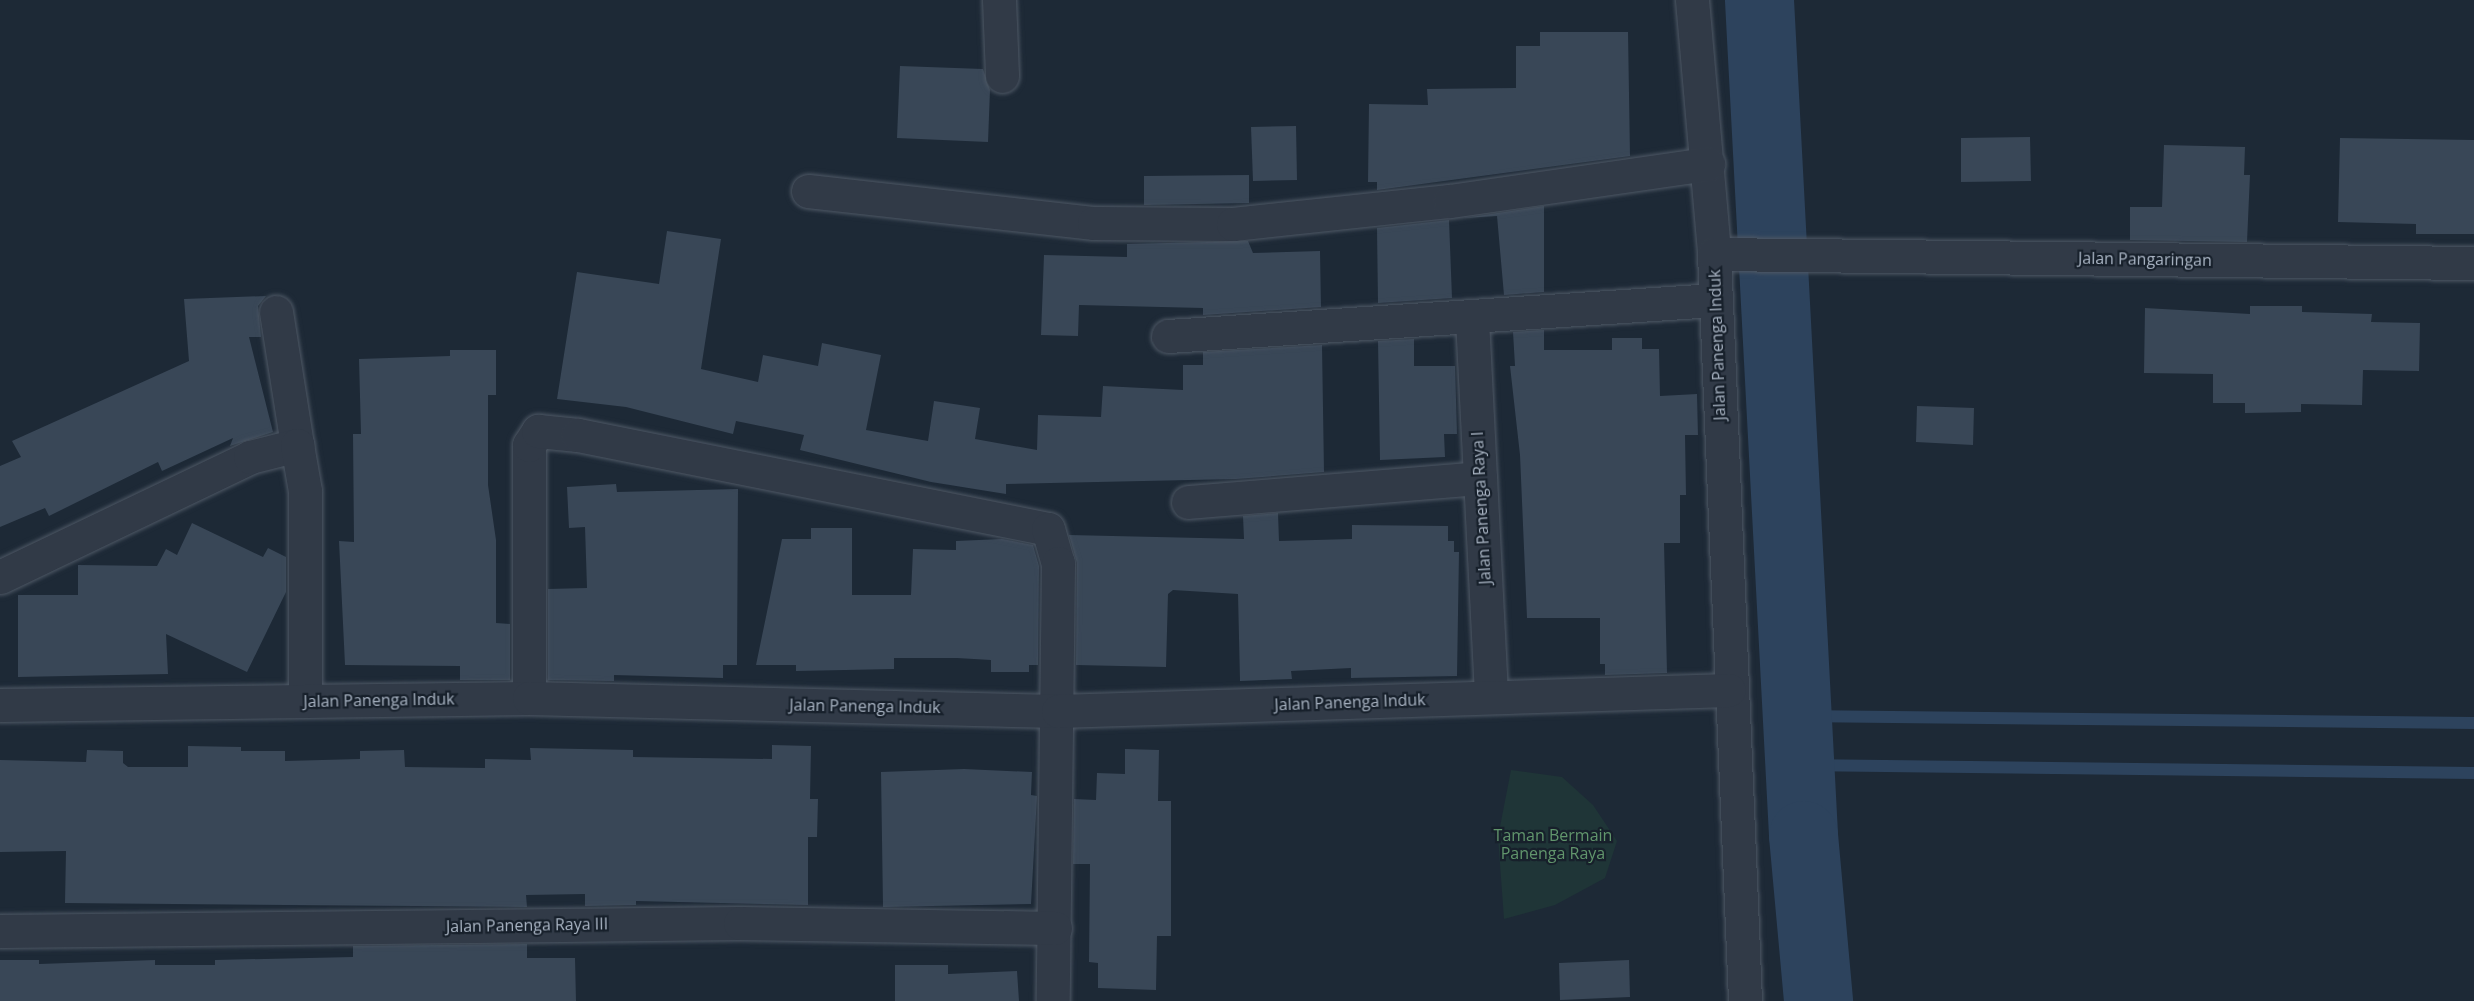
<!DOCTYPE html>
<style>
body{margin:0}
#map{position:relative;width:2474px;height:1001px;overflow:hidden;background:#1d2936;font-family:"Open Sans",sans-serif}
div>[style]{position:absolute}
.green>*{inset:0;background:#1f3537}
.stream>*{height:12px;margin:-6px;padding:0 6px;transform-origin:6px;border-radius:6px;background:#2d435d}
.river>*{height:69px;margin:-34.5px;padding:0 34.5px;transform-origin:34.5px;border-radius:34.5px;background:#2d435d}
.building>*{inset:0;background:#394757}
.roads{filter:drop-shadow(0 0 2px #4e5865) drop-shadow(0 0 2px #4e5865)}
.street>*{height:33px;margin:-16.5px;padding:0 16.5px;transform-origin:16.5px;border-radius:16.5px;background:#313a47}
span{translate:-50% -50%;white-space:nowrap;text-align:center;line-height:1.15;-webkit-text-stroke:4.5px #17202b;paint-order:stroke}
.street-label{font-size:16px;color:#aab5c4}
.park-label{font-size:16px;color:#61956c}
</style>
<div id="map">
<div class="green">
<i style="clip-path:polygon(1511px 770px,1562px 777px,1593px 805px,1617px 841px,1605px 878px,1555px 905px,1504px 919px,1498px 837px)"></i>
</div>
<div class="stream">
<i style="left:1742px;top:0;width:602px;rotate:87.05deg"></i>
<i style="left:1773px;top:601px;width:401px;rotate:85.4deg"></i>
<i style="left:1797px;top:716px;width:677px;rotate:0.59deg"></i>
<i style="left:1799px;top:765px;width:675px;rotate:0.68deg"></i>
</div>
<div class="river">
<i style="left:1759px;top:0;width:836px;rotate:86.98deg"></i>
<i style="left:1803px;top:835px;width:167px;rotate:84.8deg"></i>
</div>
<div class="building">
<i style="clip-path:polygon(1540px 32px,1628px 32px,1630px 156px,1377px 190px,1377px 182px,1368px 182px,1369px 104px,1428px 105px,1427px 89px,1516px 88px,1516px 46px,1540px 46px)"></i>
<i style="clip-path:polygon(900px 66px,983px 69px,990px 90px,988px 142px,897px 138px)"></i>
<i style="clip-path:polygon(1296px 126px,1297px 180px,1253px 181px,1251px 127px)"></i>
<i style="clip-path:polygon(2030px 137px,2031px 181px,1961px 182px,1961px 138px)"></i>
<i style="clip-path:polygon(2340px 138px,2474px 140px,2474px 234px,2416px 234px,2416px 224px,2338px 222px)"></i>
<i style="clip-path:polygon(2164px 145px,2245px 147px,2244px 175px,2250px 175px,2247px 242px,2130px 240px,2130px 207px,2162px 207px)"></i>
<i style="clip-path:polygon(1249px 175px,1249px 203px,1144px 205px,1144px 176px)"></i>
<i style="clip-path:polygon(1544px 206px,1544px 292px,1504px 295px,1497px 216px,1464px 218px)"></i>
<i style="clip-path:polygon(1449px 220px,1452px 298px,1378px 303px,1377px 228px)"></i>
<i style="clip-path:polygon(667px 231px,721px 239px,701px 369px,758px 382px,763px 355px,818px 366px,822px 343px,881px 355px,866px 430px,928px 441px,934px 401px,980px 408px,975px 439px,1037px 450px,1038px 415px,1101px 417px,1103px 386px,1183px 390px,1183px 365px,1203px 365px,1203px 352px,1322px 345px,1324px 472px,1236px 479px,1006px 484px,1006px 494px,931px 482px,800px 450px,804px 435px,736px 421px,733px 434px,626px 407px,557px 399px,577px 272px,659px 284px)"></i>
<i style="clip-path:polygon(1248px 241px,1253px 253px,1320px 251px,1321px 307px,1203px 315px,1203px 308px,1079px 305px,1078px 336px,1041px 335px,1044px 255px,1127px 257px,1127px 244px)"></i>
<i style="clip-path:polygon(266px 296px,258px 306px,261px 337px,249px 337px,273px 432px,230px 446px,233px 438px,162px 471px,158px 462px,49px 516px,45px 508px,0 527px,0 466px,21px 457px,12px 441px,189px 361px,184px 299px)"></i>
<i style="clip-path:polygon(2250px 306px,2302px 306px,2302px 312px,2372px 314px,2371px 322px,2420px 323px,2419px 371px,2363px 370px,2362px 405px,2301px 404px,2301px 412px,2245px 413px,2245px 403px,2213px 403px,2213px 374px,2144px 373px,2145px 308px,2250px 314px)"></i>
<i style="clip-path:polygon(1544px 330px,1544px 350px,1612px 350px,1612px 338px,1642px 338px,1642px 349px,1659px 349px,1660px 396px,1697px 394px,1698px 435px,1685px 435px,1686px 495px,1680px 495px,1680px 543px,1664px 543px,1667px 673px,1605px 675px,1605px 664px,1600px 664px,1600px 618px,1527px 618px,1520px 455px,1510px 366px,1515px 366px,1513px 332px)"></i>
<i style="clip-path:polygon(1414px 339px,1414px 366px,1455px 366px,1457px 434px,1444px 434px,1445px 457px,1380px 460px,1378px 341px)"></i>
<i style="clip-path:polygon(450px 350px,496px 350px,496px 395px,488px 395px,488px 485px,496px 540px,496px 623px,510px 624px,510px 680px,460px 680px,460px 666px,345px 665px,339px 541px,354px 542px,353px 434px,361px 434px,359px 359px,450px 356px)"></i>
<i style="clip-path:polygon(1917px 406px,1974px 408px,1973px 445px,1916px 442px)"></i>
<i style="clip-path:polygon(616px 484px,617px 492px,738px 489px,737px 665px,723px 665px,723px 678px,614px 675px,614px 681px,548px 680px,548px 589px,587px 588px,585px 527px,569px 528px,567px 487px)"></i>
<i style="clip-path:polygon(1278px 513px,1279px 541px,1352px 539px,1352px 525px,1448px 526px,1448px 541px,1454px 541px,1454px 552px,1459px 552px,1457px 676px,1351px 678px,1351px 668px,1291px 671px,1292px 679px,1240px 681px,1238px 594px,1173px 590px,1168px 594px,1166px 667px,1076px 665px,1077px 563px,1069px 535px,1244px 539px,1243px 516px)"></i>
<i style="clip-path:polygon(192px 523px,263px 557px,268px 548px,286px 557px,286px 592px,247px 672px,166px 634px,168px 674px,18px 677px,18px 595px,78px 595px,78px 565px,157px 566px,166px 549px,177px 555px)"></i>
<i style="clip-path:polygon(811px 528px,852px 528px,852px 595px,911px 595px,913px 549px,956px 550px,956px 541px,1002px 539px,1033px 545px,1039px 566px,1038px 665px,1029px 665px,1029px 672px,991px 672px,991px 660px,957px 658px,894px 658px,894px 669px,796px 671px,796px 665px,756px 665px,782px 539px,811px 539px)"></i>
<i style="clip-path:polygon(772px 745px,811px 746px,810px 799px,818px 799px,817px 837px,808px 837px,808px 905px,636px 901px,636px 905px,585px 906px,585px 894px,526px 895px,527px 907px,65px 903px,66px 851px,0 852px,0 760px,86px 762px,87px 750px,123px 751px,123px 763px,128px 767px,188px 767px,188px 746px,241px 747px,241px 751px,285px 751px,285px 761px,360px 759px,360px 751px,404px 750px,405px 767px,485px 768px,485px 759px,531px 760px,530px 748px,633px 750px,633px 757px,772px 759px)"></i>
<i style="clip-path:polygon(1125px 749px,1159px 750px,1158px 801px,1171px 801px,1171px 936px,1157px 936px,1156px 990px,1098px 988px,1098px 963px,1089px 962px,1090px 864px,1073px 864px,1074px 799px,1096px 800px,1097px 773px,1125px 774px)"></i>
<i style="clip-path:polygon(964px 769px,1032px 772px,1031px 795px,1037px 796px,1031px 904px,883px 907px,881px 772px)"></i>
<i style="clip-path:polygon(527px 944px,527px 958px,575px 958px,576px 1001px,0 1001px,0 960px,39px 960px,39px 964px,155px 960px,155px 965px,215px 965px,215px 960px,353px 957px,353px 946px)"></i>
<i style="clip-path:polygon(1629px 960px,1630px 997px,1560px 1000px,1559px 963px)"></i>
<i style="clip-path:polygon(895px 965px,948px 965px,948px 974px,1017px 971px,1019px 1001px,895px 1001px)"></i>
</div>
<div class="roads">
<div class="street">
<i style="left:999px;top:0;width:76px;rotate:87.7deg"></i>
<i style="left:1692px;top:0;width:255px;rotate:85deg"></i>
<i style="left:1714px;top:254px;width:748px;rotate:87.62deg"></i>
<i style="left:808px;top:191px;width:288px;rotate:6.4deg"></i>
<i style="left:1094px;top:223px;width:139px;rotate:0.4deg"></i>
<i style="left:1233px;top:224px;width:218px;rotate:-6.1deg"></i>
<i style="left:1450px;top:201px;width:261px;rotate:-8.2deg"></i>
<i style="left:1714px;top:254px;width:760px;rotate:0.68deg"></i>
<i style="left:276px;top:312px;width:135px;rotate:81deg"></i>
<i style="left:1472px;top:319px;width:378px;rotate:87.1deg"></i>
<i style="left:1168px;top:336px;width:547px;rotate:-3.77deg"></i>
<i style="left:1188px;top:502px;width:293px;rotate:-4.7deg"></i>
<i style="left:0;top:577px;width:277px;rotate:-25.6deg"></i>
<i style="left:250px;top:457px;width:49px;rotate:-14.3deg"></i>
<i style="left:297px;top:445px;width:47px;rotate:80.1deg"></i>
<i style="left:305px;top:491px;width:210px;rotate:90deg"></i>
<i style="left:529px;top:698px;width:253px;rotate:-90deg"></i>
<i style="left:529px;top:445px;width:17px;rotate:-57deg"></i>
<i style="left:538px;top:431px;width:40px;rotate:5.7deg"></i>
<i style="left:578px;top:435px;width:479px;rotate:11.3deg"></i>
<i style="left:1048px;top:529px;width:35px;rotate:74deg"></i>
<i style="left:1058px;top:563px;width:438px;rotate:90.7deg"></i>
<i style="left:0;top:705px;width:529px;rotate:-0.76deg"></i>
<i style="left:529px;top:698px;width:529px;rotate:1.41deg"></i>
<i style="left:1058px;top:711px;width:671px;rotate:-1.79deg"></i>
<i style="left:0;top:931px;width:740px;rotate:-0.62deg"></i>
<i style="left:740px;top:923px;width:315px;rotate:0.9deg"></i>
</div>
</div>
<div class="street-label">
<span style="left:2145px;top:259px;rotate:1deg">Jalan Pangaringan</span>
<span style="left:1717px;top:345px;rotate:-92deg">Jalan Panenga Induk</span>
<span style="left:1481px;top:508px;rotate:-93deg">Jalan Panenga Raya I</span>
<span style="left:379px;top:700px;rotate:-1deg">Jalan Panenga Induk</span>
<span style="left:1350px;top:702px;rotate:-2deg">Jalan Panenga Induk</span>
<span style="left:865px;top:706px;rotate:1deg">Jalan Panenga Induk</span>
<span style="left:527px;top:925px;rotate:-1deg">Jalan Panenga Raya III</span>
</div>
<div class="park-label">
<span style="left:1553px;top:844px">Taman Bermain<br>Panenga Raya</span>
</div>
</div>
